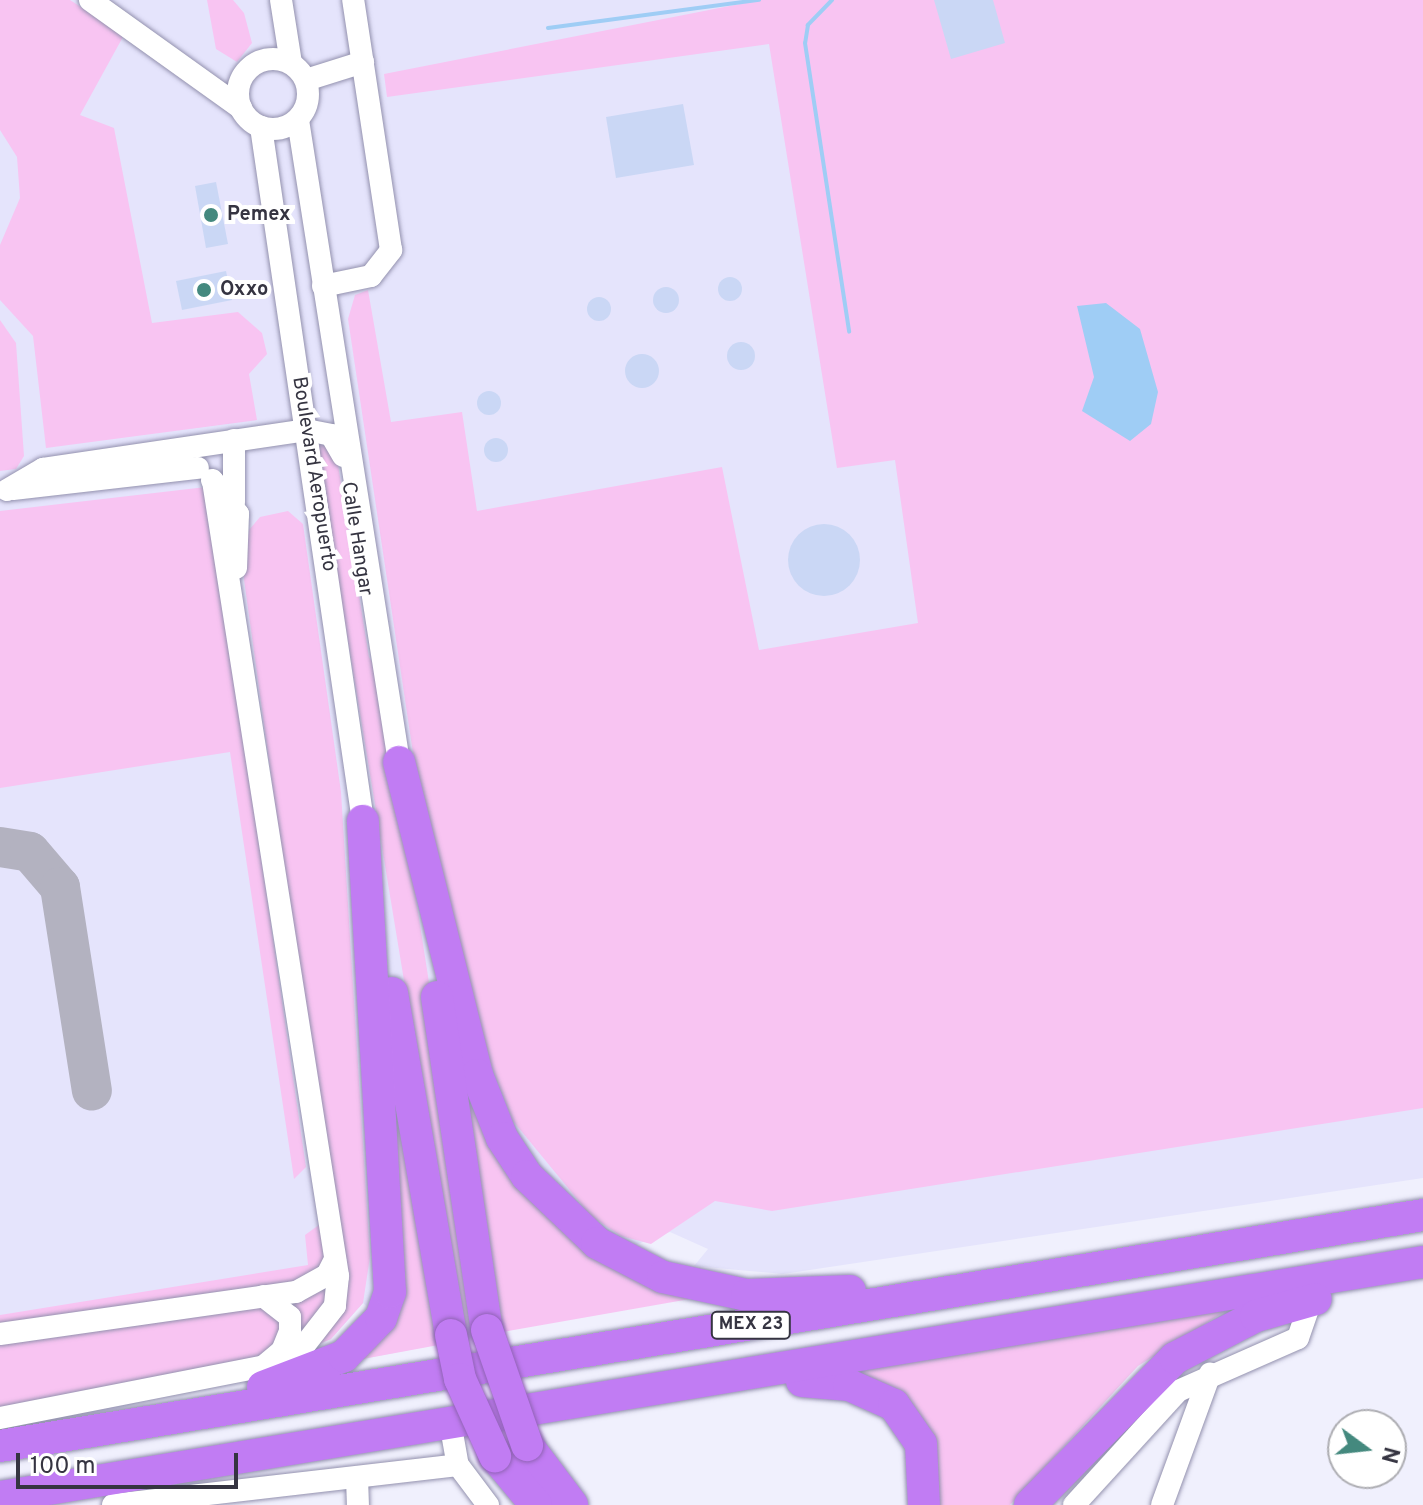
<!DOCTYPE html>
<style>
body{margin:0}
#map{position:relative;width:1423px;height:1505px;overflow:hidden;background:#f0f0fd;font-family:Overpass,sans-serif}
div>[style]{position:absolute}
.built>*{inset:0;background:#e5e4fc}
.green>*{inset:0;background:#f8c4f2}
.water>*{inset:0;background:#9fcdf5}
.stream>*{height:4px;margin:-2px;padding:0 2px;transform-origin:2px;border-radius:2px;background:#9fcdf5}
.taxiway>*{height:40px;margin:-20px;padding:0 20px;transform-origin:20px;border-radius:20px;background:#b3b2c0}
.building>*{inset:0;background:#cad7f5}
.round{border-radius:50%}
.roads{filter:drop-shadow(0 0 2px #9391ae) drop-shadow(0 0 2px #9391ae)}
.minor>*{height:22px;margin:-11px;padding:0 11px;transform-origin:11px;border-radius:11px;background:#fff}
.minor>.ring{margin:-11px;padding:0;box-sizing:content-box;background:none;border:22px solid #fff;border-radius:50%}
.highway>*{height:32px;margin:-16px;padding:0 16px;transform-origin:16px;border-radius:16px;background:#c17cf3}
.bridges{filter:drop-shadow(0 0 2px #9063b5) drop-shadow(0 0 2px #9063b5)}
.highway-bridge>*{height:32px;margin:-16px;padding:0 16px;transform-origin:16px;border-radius:16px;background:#c17cf3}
.dots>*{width:22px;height:22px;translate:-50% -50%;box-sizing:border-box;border:4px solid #fff;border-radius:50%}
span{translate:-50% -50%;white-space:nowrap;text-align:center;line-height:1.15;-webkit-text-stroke:8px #fff;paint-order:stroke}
.shield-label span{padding:2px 6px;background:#fff;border:2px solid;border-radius:6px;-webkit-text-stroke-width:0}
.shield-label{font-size:18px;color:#353441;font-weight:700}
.poi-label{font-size:20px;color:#353441;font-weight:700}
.left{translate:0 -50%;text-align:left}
.street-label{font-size:20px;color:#353441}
.north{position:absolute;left:1327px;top:1409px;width:80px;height:80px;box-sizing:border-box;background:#fff;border:2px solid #aeaeb3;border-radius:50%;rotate:105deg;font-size:22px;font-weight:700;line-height:32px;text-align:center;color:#353441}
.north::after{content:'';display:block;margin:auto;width:28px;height:36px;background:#44897e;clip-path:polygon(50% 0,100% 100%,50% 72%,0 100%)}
.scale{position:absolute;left:16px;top:1453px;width:222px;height:36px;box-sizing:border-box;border:4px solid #353441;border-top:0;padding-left:10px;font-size:24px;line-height:28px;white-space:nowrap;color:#353441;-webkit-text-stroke:6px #fff;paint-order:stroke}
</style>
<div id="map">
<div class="built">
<i style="clip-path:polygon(0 0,1423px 0,1423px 1178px,783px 1274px,694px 1266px,708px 1249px,670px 1232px,638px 1244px,620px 1272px,503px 1332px,352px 1361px,387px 1324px,363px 1303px,331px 1339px,116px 1410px,0 1428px)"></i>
</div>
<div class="green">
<i style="clip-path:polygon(0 0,70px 0,124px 35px,80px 115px,114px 128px,152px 323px,238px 312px,262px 333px,267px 354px,249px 374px,257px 420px,46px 448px,33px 336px,0 300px,0 245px,20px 198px,17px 157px,0 130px)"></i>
<i style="clip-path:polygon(207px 0,233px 0,244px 13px,252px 43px,237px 62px,216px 49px)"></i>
<i style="clip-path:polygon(760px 0,1423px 0,1423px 1108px,772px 1211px,715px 1201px,651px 1244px,621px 1236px,591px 1216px,513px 1121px,488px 1057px,413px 753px,348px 319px,355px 295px,368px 290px,391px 422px,462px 412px,477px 511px,722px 467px,759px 650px,918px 623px,895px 460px,837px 468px,769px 44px,387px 97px,384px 74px)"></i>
<i style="clip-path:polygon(0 320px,16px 343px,24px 456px,16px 469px,0 471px)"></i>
<i style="clip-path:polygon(315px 441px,336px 452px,369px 657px,381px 675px,482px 1322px,461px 1326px)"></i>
<i style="clip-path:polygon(223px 485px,218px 559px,306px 1167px,294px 1179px,230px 752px,0 788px,0 511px)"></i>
<i style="clip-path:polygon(288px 511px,303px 524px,341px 792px,370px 1257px,363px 1303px,331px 1339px,233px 1382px,0 1428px,0 1315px,308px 1265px,305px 1235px,323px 1222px,329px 1196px,242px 565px,249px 530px,260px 517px)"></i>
<i style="clip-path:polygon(382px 958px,444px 1344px,352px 1361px,375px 1340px)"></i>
<i style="clip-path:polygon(455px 1028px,492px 1141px,690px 1299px,503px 1332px)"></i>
<i style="clip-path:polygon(1227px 1310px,1138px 1366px,1010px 1505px,932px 1505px,932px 1460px,856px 1371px)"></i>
</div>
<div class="water">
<i style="clip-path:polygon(1106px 303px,1140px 329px,1158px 392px,1151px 424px,1130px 441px,1082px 411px,1094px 377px,1077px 306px)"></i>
</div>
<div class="stream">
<i style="left:832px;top:0;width:35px;rotate:134deg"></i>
<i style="left:808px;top:25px;width:18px;rotate:99deg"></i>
<i style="left:805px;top:43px;width:292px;rotate:81.3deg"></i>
<i style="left:548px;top:28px;width:213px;rotate:-7.6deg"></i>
</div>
<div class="taxiway">
<i style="left:0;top:847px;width:30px;rotate:9deg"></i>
<i style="left:30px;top:852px;width:46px;rotate:49.4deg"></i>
<i style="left:60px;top:887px;width:206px;rotate:81.1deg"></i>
</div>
<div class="building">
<i style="clip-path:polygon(934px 0,993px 0,1005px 43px,951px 59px)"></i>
<i style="clip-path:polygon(683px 104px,694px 165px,616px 178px,606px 117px)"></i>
<i style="clip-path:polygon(216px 182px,228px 244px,206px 248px,195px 186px)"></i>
<i style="clip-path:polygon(226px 271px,232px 300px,182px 310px,176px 281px)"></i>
<i class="round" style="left:718px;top:277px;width:24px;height:24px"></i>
<i class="round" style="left:653px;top:287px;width:26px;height:26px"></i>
<i class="round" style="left:587px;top:297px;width:24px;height:24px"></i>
<i class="round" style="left:727px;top:342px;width:28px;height:28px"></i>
<i class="round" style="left:625px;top:354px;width:34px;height:34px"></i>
<i class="round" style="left:477px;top:391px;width:24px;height:24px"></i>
<i class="round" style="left:484px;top:438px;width:24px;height:24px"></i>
<i class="round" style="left:788px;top:524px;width:72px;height:72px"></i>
</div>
<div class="roads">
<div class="minor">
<i style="left:90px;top:0;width:186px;rotate:35.6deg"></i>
<i style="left:281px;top:0;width:64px;rotate:81deg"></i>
<i class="ring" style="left:238px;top:59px;width:48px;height:48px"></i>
<i style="left:306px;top:80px;width:60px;rotate:-17.5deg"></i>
<i style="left:298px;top:120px;width:650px;rotate:81.06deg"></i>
<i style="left:261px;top:127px;width:701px;rotate:81.64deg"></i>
<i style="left:323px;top:286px;width:49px;rotate:-11.8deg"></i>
<i style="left:371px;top:276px;width:33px;rotate:-52deg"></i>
<i style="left:391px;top:250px;width:253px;rotate:-98.6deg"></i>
<i style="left:234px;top:440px;width:62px;rotate:90deg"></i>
<i style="left:212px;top:480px;width:43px;rotate:52.6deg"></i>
<i style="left:238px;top:514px;width:54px;rotate:92.1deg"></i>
<i style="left:213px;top:481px;width:805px;rotate:81.06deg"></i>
<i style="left:338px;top:1276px;width:30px;rotate:96deg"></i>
<i style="left:335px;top:1306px;width:91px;rotate:127.9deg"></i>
<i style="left:13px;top:489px;width:186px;rotate:-6.5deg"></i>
<i style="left:7px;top:490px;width:42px;rotate:-30.3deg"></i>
<i style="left:43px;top:469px;width:266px;rotate:-8.4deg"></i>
<i style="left:306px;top:430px;width:25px;rotate:11deg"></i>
<i style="left:331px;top:435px;width:24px;rotate:60deg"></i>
<i style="left:0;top:1334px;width:299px;rotate:-8.1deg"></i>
<i style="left:296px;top:1292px;width:35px;rotate:-29deg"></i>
<i style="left:327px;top:1275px;width:18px;rotate:-63deg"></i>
<i style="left:0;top:1418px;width:269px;rotate:-11.1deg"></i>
<i style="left:264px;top:1366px;width:23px;rotate:-40deg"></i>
<i style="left:282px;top:1351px;width:22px;rotate:-68deg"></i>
<i style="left:290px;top:1331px;width:14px;rotate:-90deg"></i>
<i style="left:290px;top:1317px;width:34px;rotate:-142deg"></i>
<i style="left:451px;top:1427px;width:39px;rotate:80deg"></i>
<i style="left:458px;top:1465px;width:50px;rotate:53.1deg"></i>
<i style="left:357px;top:1478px;width:27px;rotate:88deg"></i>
<i style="left:113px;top:1505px;width:347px;rotate:-6.6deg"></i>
<i style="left:1074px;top:1505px;width:154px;rotate:-47.6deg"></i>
<i style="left:1178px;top:1391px;width:131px;rotate:-23.8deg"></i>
<i style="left:1298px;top:1338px;width:39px;rotate:-71deg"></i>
<i style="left:1162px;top:1505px;width:140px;rotate:-69.9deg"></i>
</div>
<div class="highway">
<i style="left:399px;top:762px;width:323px;rotate:76deg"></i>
<i style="left:477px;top:1075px;width:68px;rotate:68.4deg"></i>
<i style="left:502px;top:1138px;width:45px;rotate:56.7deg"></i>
<i style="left:527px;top:1176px;width:97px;rotate:43.7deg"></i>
<i style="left:597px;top:1243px;width:74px;rotate:27.3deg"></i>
<i style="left:663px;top:1277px;width:86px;rotate:12.1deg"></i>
<i style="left:747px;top:1295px;width:103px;rotate:-2.2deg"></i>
<i style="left:392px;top:993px;width:347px;rotate:80.2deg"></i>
<i style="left:437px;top:997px;width:337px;rotate:81.5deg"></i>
<i style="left:802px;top:1381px;width:47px;rotate:4.9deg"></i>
<i style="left:849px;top:1385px;width:49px;rotate:24deg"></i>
<i style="left:894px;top:1405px;width:47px;rotate:55.3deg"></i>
<i style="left:921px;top:1444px;width:61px;rotate:87.2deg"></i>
<i style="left:263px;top:1387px;width:87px;rotate:-20.9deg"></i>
<i style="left:344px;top:1356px;width:53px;rotate:-45.8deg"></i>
<i style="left:381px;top:1318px;width:28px;rotate:-71deg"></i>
<i style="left:390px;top:1292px;width:472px;rotate:-93.3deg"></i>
<i style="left:527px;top:1445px;width:75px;rotate:53.1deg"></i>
<i style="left:0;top:1446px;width:1442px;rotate:-9.22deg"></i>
<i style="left:495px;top:1456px;width:64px;rotate:50.1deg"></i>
<i style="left:0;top:1497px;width:1442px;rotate:-9.38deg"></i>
<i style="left:1030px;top:1505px;width:206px;rotate:-45.4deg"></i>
<i style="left:1175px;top:1358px;width:91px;rotate:-27.4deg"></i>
<i style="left:1256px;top:1316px;width:62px;rotate:-15.8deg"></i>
</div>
</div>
<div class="bridges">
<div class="highway-bridge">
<i style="left:487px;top:1330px;width:122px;rotate:70.8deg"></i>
<i style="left:451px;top:1335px;width:45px;rotate:78.4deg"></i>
<i style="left:460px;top:1379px;width:85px;rotate:65.6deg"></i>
</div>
</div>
<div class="dots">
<i style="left:211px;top:215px;background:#44897e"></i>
<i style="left:204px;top:290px;background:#44897e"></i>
</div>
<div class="shield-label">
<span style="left:751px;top:1325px">MEX 23</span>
</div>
<div class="poi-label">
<span class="left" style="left:227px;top:215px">Pemex</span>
<span class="left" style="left:220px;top:290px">Oxxo</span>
</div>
<div class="street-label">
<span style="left:313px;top:474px;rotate:81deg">Boulevard Aeropuerto</span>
<span style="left:356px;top:539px;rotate:81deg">Calle Hangar</span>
</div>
<div class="north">N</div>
<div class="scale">100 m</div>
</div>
